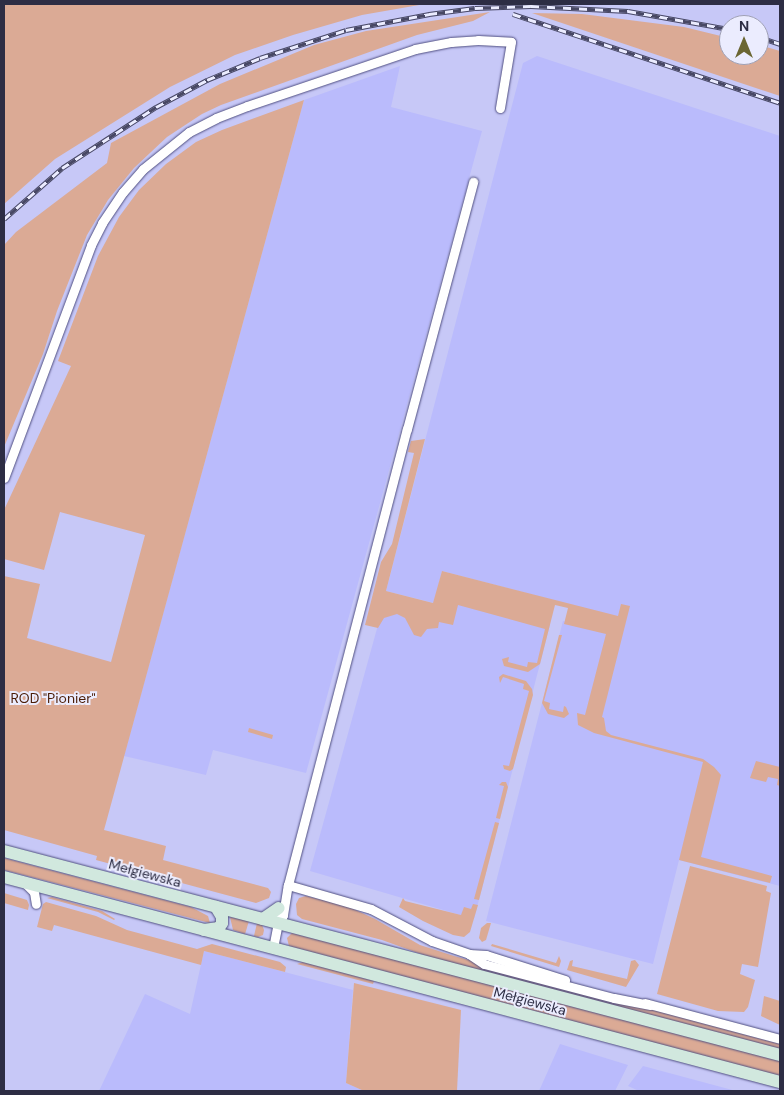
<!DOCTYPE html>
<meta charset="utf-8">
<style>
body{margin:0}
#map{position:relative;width:784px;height:1095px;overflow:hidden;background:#c7c8f7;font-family:"DM Sans",sans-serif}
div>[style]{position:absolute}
.built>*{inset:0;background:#babbfc}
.green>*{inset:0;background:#dbaa95}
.roads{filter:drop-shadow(0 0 1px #504f81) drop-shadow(0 0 1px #504f81)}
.minor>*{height:9px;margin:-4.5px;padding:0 4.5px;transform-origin:4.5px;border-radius:4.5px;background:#fff}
.secondary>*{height:12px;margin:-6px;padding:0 6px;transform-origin:6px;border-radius:6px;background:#d1e8de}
.rail>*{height:4.5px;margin-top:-2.25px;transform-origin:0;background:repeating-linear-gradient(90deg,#ebecfe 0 8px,#484864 0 16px);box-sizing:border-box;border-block:1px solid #484864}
span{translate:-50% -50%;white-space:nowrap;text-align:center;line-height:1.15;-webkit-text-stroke:4px #ebecfe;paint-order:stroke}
.park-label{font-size:14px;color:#4a1c06}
.street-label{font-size:14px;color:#2d2d44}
.frame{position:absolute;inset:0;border:5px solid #2d2d44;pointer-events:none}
.north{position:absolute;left:719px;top:15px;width:50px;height:50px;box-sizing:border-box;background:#ebecfe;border:1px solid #9fa0b4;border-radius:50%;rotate:0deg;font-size:14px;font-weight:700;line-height:20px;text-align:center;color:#2d2d44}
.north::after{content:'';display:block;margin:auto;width:18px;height:22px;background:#6b6633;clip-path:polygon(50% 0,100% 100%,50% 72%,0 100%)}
</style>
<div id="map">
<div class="built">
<i style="clip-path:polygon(537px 56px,780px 136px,780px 886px,679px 860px,653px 964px,486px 921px,563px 621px,613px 634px,618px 617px,442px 571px,434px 603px,386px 591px,523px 63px)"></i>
<i style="clip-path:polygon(400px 66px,391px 107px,482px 131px,306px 773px,213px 750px,206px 775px,124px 756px,304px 100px)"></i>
<i style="clip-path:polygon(386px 596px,451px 613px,455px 601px,550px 625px,474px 919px,310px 871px)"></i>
<i style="clip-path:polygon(204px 951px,353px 990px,346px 1083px,364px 1091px,99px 1091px,145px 994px,190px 1014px)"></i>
<i style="clip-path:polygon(560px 1044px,628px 1065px,615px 1091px,539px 1091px)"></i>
<i style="clip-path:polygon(643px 1066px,736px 1091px,639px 1091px,628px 1086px)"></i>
</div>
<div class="green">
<i style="clip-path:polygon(4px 4px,425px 4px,362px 15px,293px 35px,235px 55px,170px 87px,55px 159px,4px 204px)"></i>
<i style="clip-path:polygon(490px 12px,473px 21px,417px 35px,221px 105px,202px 114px,167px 137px,134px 168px,108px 200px,87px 235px,57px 311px,43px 354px,4px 447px,4px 245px,16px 232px,107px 163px,111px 143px,220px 84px,314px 45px,366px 31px)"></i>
<i style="clip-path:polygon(532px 13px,582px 14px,684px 27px,729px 38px,729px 55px,759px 55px,759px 45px,780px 51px,780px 96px)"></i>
<i style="clip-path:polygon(304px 100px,104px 830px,166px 846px,163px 860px,268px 888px,271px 892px,269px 898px,256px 903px,96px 860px,97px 856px,4px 830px,4px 576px,40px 584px,27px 638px,111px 662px,145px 535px,60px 512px,44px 570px,4px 559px,4px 510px,71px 366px,58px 361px,98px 256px,119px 217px,139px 190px,166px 164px,196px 142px,222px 130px)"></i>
<i style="clip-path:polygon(425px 439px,386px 591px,433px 603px,442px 571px,618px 616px,621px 604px,630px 606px,602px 717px,604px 718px,606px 731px,611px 735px,703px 759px,714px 767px,721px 775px,701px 857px,772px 876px,770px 883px,679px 860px,703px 762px,594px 733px,578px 725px,577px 713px,585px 715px,606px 634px,564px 624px,568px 608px,555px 605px,540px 664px,528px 672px,504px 666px,502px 659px,509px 657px,508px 662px,527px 667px,528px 662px,537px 663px,545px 629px,458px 605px,453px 625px,439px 622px,438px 628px,427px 629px,421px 637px,414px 635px,405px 618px,397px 614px,384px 618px,378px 628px,365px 625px,381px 562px,392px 544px,414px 453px,408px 452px,411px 441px)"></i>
<i style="clip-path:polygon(559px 635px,562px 635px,544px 701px,550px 703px,549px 709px,563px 712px,564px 706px,566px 707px,569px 714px,564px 718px,548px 714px,542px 703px)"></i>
<i style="clip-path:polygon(503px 674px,526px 681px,532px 689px,533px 695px,513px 769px,510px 771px,504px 769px,503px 765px,509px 766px,529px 691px,523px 689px,524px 684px,503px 677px,500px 683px,499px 677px)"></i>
<i style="clip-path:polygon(249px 728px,273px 735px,272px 739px,248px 732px)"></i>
<i style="clip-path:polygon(756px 761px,780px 767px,780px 786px,777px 785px,778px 779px,768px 777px,766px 782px,750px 778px)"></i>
<i style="clip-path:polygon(502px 782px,506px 782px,508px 787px,500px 819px,496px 818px,504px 786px,499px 785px)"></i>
<i style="clip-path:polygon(495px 822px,499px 823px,479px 900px,474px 899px)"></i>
<i style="clip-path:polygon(4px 858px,191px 907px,208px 916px,210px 923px,4px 870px)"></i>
<i style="clip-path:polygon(690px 866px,767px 886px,766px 891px,771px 893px,758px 967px,742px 964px,740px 974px,755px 980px,748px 1007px,744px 1012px,718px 1011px,657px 994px)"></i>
<i style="clip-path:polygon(4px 893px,27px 900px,29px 905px,28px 910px,4px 903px)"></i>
<i style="clip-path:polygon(306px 896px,347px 906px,375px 919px,420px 945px,454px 956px,780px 1044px,780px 1050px,443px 962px,382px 940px,302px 919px,297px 915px,296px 904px,299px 898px)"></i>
<i style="clip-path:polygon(52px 897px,102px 911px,115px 919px,114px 920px,98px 912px,47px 898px)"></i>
<i style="clip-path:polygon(403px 898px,405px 901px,461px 915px,464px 907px,471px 909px,473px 904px,478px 905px,470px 932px,464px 937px,453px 935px,423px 921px,399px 907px)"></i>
<i style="clip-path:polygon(46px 902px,96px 916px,127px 930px,197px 949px,212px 944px,280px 962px,286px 967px,285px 972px,204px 951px,201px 965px,54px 925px,52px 931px,37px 927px,43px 904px)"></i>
<i style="clip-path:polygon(230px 917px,249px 921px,245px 934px,233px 930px)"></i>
<i style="clip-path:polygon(257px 923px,262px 925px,264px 930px,263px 935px,258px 937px,254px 936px)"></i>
<i style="clip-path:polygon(487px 923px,491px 923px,486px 940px,482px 942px,479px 938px,481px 928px)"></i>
<i style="clip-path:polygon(292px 933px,780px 1060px,780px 1077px,289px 946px,287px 938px)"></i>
<i style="clip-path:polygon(492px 944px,556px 963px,559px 956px,561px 961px,559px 967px,491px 946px)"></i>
<i style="clip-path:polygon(573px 960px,572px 966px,627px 979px,631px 961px,635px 960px,639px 965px,626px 987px,567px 970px,570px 961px)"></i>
<i style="clip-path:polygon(303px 962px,374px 981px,373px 984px,297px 964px)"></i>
<i style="clip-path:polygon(354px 983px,461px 1010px,457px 1091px,364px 1091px,346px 1083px)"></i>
<i style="clip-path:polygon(764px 996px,780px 1001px,780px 1025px,761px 1016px)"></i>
</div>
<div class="roads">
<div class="minor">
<i style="left:4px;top:478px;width:249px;rotate:-69.5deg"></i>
<i style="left:91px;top:245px;width:25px;rotate:-63deg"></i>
<i style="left:102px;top:223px;width:37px;rotate:-56deg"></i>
<i style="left:123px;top:192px;width:30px;rotate:-49deg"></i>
<i style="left:143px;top:169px;width:59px;rotate:-38.8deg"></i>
<i style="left:189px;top:132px;width:30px;rotate:-27deg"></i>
<i style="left:216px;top:118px;width:33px;rotate:-21deg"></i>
<i style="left:247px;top:106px;width:177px;rotate:-18.7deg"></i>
<i style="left:415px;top:49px;width:37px;rotate:-11deg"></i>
<i style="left:451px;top:42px;width:27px;rotate:-4deg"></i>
<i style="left:478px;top:40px;width:33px;rotate:3deg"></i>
<i style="left:511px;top:42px;width:67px;rotate:99.5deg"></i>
<i style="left:26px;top:884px;width:11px;rotate:45deg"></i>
<i style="left:34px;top:892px;width:12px;rotate:81deg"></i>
<i style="left:288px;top:885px;width:86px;rotate:16.1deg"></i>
<i style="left:371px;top:909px;width:69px;rotate:27.7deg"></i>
<i style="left:432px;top:941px;width:39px;rotate:19deg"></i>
<i style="left:469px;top:954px;width:18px;rotate:34deg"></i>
<i style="left:484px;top:964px;width:134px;rotate:14.7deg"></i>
<i style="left:614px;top:998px;width:37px;rotate:11deg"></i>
<i style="left:279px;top:923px;width:9px;rotate:-63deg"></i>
<i style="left:283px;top:915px;width:30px;rotate:-81deg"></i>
<i style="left:288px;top:885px;width:471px;rotate:-75.4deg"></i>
<i style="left:407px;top:429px;width:256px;rotate:-75deg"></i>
<i style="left:273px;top:948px;width:31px;rotate:-79deg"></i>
<i style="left:469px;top:954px;width:17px;rotate:3deg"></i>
<i style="left:486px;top:955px;width:83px;rotate:17.6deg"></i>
<i style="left:645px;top:1003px;width:140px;rotate:14.9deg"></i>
</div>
<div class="secondary">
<i style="left:4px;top:851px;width:802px;rotate:14.73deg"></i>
<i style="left:4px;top:877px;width:803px;rotate:14.8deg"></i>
<i style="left:263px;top:919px;width:19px;rotate:-35deg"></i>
<i style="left:204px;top:930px;width:15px;rotate:-8deg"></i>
<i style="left:219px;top:928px;width:6px;rotate:-59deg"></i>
<i style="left:222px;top:923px;width:6px;rotate:-90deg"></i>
<i style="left:222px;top:917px;width:12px;rotate:-121deg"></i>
</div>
</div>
<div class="rail">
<i style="left:513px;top:14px;width:281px;rotate:18.4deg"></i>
<i style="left:759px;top:37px;width:22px;rotate:18deg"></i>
<i style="left:4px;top:219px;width:77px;rotate:-41.3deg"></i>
<i style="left:62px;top:168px;width:112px;rotate:-33deg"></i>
<i style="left:156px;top:107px;width:58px;rotate:-27.9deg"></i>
<i style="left:207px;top:80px;width:57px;rotate:-22.5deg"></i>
<i style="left:260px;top:58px;width:90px;rotate:-18deg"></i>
<i style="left:346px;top:30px;width:85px;rotate:-10.9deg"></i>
<i style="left:429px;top:14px;width:46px;rotate:-7.4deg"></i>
<i style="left:475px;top:8px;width:56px;rotate:-2deg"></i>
<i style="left:531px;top:6px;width:97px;rotate:3deg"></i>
<i style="left:628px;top:11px;width:103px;rotate:10.1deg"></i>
</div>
<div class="park-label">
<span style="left:53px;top:698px">ROD "Pionier"</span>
</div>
<div class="street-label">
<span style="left:145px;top:873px;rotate:15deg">Mełgiewska</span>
<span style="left:530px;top:1001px;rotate:15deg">Mełgiewska</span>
</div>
<div class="frame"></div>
<div class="north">N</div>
</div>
